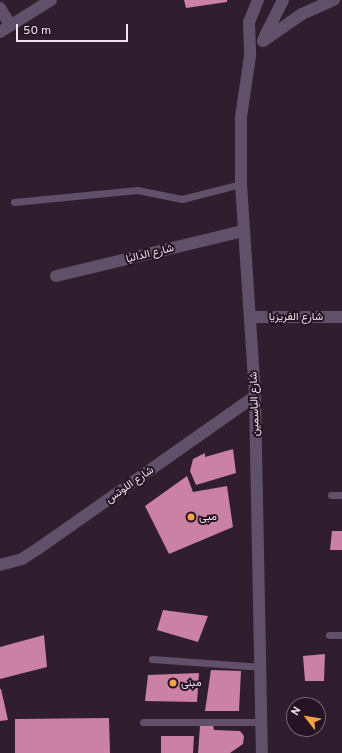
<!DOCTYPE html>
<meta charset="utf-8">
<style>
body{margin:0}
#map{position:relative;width:342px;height:753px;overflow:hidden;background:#301d2d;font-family:Overpass,Vazirmatn,sans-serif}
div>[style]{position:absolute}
.building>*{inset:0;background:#cb81a3}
.service>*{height:7px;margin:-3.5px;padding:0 3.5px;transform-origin:3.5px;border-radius:3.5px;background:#615069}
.minor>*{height:12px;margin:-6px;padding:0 6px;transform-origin:6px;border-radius:6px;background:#615069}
.dots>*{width:11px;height:11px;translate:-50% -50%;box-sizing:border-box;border:2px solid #261323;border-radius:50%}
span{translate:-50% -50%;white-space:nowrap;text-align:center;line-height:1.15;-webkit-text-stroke:4px #261323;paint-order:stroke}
.street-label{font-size:11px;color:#f0e3ee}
.poi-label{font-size:11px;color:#f0e3ee}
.left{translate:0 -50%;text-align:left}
.north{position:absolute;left:286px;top:697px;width:40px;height:40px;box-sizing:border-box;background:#261323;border:1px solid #776674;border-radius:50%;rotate:301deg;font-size:11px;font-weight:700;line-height:16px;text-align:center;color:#f0e3ee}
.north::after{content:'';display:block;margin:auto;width:14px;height:18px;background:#f6a248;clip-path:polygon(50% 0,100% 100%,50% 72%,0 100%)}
.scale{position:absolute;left:16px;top:24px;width:112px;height:18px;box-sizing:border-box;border:2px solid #f0e3ee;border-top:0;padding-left:5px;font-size:12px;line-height:14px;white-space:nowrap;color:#f0e3ee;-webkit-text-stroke:3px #261323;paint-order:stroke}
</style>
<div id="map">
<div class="building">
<i style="clip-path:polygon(184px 0,227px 0,227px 2px,186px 8px)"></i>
<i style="clip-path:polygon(233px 449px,236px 473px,196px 485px,190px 471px,193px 459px,205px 453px,205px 457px)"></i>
<i style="clip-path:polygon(187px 476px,193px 492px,227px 486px,233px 527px,169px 554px,145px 506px)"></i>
<i style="clip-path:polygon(332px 531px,342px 531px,342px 550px,330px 550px)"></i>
<i style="clip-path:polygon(163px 610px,208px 616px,198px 642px,157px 630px)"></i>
<i style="clip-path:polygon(44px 635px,47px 667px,0 679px,0 647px)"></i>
<i style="clip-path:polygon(325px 654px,324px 681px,305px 681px,303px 656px)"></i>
<i style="clip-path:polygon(211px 670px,241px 671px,239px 711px,205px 711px)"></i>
<i style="clip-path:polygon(199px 673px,197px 702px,145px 701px,148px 675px)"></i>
<i style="clip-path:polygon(0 689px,1px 689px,8px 720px,0 721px)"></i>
<i style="clip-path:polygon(109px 718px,110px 753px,15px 753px,15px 719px)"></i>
<i style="clip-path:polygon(213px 724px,214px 730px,240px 731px,244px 736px,243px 744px,230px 753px,198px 753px,200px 726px)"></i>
<i style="clip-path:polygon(161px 736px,194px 736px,193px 753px,161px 753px)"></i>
</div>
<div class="service">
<i style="left:14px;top:202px;width:124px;rotate:-5.6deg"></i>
<i style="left:137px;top:190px;width:46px;rotate:11.3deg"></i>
<i style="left:182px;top:199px;width:61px;rotate:-14.3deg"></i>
<i style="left:331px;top:495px;width:11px"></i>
<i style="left:329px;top:635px;width:13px"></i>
<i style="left:152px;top:659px;width:108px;rotate:4.2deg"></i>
<i style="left:143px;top:722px;width:118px"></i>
</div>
<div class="minor">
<i style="left:258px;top:0;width:24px;rotate:112deg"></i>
<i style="left:249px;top:22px;width:34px;rotate:88deg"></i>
<i style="left:250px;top:56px;width:62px;rotate:98.4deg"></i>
<i style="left:241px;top:117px;width:67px;rotate:90deg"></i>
<i style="left:241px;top:184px;width:212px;rotate:86.2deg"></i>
<i style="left:255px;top:396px;width:357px;rotate:88.9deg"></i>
<i style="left:0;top:8px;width:17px;rotate:59deg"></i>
<i style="left:0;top:32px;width:60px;rotate:-32.1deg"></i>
<i style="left:264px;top:38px;width:42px;rotate:-63.4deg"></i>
<i style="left:263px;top:41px;width:47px;rotate:-34.7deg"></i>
<i style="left:302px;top:14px;width:35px;rotate:-24deg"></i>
<i style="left:56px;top:276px;width:192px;rotate:-13.5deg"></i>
<i style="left:250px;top:317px;width:92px"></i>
<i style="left:0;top:565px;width:23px;rotate:-15deg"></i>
<i style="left:22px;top:559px;width:20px;rotate:-33deg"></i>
<i style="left:39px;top:548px;width:264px;rotate:-35.1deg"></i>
</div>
<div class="dots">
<i style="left:191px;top:517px;background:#f6a248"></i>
<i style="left:173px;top:683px;background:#f6a248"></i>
</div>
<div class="street-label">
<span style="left:150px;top:254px;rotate:-14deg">شارع الداليا</span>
<span style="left:296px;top:317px">شارع الفريزيا</span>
<span style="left:255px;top:404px;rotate:-92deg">شارع الياسمين</span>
<span style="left:130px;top:485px;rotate:-35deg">شارع اللوتس</span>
</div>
<div class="poi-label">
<span class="left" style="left:199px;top:517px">مبى</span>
<span class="left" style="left:181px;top:683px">مبنى</span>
</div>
<div class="north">N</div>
<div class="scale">50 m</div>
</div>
